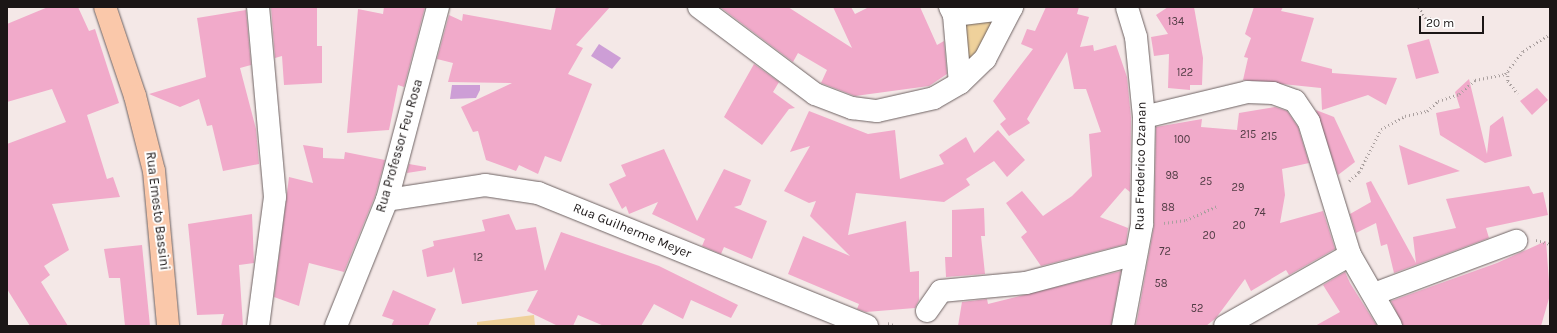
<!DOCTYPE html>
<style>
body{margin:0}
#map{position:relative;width:1557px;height:333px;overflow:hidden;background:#f4e8e7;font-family:Karla,sans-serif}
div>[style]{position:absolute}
.green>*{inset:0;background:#efd19b}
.water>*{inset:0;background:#cd9ed6}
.building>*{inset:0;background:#f1aaca}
.path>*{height:2.5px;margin-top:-1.25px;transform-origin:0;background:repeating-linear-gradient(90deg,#aaa09f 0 1px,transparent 0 4px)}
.roads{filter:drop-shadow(0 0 1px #6e6363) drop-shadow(0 0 1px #6e6363)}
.minor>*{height:22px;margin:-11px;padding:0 11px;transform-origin:11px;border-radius:11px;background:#fff}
.major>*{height:22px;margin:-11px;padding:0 11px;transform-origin:11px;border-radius:11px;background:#fac8aa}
span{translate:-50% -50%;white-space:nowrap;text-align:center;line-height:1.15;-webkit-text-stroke:4px #fff;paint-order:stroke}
.number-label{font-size:11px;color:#503b43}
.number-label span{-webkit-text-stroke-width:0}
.street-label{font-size:13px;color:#1b1616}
.frame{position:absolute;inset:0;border:8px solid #1b1616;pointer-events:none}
.scale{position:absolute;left:1419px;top:16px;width:65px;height:18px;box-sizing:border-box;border:2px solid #1b1616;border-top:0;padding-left:5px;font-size:12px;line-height:14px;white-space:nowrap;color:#1b1616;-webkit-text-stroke:3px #fff;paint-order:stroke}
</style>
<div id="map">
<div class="green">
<i style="clip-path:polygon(999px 21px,965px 67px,961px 23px)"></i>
<i style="clip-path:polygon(534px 315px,535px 326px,477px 326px,477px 322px)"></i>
</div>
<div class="water">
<i style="clip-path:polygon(599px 44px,621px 58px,612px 69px,591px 56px)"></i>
<i style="clip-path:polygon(452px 85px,480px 85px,480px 90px,476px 98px,450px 99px)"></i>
</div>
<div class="building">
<i style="clip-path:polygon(48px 7px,78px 7px,89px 31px,95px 29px,119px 103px,87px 115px,107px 179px,113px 177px,120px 197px,52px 204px,69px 250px,44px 266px,50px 275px,41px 282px,68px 326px,30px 326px,7px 289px,7px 144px,66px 122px,52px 89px,7px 102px,7px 24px)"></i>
<i style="clip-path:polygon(271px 7px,317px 7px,317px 46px,322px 46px,322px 83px,284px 85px,282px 56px,275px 58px)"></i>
<i style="clip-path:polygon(384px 7px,425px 7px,404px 87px,398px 85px,389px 130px,347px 133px,358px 9px,383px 14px)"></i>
<i style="clip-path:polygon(556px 7px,610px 7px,576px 45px,583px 48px,568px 74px,592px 84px,561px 162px,545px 156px,538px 174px,519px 165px,516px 171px,486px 160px,478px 131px,473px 132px,461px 107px,512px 83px,448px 82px,453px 63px,437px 59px,449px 15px,462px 21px,463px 14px,551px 30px)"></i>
<i style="clip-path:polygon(720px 7px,788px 7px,852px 48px,833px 7px,851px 7px,855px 14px,869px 7px,920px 7px,937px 45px,944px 41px,947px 74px,929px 86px,855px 96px,821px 83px,827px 70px,798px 53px,793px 62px)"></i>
<i style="clip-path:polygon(1046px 7px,1079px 7px,1077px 14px,1089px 17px,1080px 47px,1093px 45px,1094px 51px,1116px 45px,1127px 77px,1131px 118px,1130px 192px,1125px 188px,1100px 217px,1128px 228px,1126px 244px,1041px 266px,1021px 237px,1027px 232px,1006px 203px,1022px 191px,1043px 216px,1072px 196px,1092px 176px,1089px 134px,1101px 132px,1086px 89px,1074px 89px,1067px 52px,1027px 119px,1030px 123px,1009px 136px,1000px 124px,1006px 119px,993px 101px,1033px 49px,1021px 44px,1027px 29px,1035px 31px)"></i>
<i style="clip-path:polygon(1168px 7px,1194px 7px,1203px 58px,1202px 85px,1190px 85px,1190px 90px,1168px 88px,1169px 54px,1154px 56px,1151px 37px,1168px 34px,1156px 15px)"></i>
<i style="clip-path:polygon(1254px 7px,1283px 7px,1281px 11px,1314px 18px,1301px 61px,1332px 69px,1332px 73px,1397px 78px,1386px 105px,1368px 95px,1322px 110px,1321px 88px,1243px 80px,1248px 58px,1244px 57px,1251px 38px,1245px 34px)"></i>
<i style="clip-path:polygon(246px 10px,251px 65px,240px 68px,256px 129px,259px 164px,223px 171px,212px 125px,207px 126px,199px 99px,180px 107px,149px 94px,206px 77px,197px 18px)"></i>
<i style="clip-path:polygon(1429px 39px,1439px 73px,1416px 79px,1407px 45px)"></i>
<i style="clip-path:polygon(754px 64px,779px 82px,773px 92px,795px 108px,789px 109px,762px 145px,724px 117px)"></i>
<i style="clip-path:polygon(1469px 79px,1487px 154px,1490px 126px,1503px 116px,1512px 156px,1485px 163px,1440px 135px,1436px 113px,1460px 108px,1455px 92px)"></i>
<i style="clip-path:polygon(1537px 88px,1548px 100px,1532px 115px,1520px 101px)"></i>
<i style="clip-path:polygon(1275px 107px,1287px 111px,1298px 127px,1309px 163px,1282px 169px,1285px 195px,1280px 223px,1323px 211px,1335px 249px,1289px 275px,1286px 270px,1251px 291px,1245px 279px,1216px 318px,1206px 326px,1136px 326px,1154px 226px,1156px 127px,1202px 119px,1201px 127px,1237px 130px,1239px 113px)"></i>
<i style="clip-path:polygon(1316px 110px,1334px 117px,1355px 162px,1338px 175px)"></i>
<i style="clip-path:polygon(809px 111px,868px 134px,895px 130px,900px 179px,944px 164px,939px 155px,966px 137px,974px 153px,998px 130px,1025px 160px,1007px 177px,994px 161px,966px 179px,970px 185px,944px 202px,856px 193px,848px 235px,906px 221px,910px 272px,919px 271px,919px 300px,915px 308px,866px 312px,857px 309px,859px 304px,788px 274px,803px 236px,850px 256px,810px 216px,816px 201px,809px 203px,784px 191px,810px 146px,790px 152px)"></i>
<i style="clip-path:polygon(303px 145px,323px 148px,323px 158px,344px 159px,345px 152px,385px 160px,375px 196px,344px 272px,309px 263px,299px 306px,274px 297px,289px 177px,313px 183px)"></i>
<i style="clip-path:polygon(1399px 145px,1460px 171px,1408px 185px)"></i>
<i style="clip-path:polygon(664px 149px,697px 221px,724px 169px,751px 180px,741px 205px,734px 207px,767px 221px,752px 259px,724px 247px,721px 254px,702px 246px,705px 239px,652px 214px,658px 202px,629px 214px,626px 206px,622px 209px,609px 184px,626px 176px,621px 165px)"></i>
<i style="clip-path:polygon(409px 164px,426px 167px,426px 170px,407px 173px)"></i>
<i style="clip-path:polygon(1371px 181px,1416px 263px,1413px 237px,1456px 228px,1446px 199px,1529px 186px,1533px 194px,1543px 192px,1548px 215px,1486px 228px,1489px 238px,1394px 273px,1387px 244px,1381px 246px,1376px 223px,1356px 233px,1350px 214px,1371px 202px,1366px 183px)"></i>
<i style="clip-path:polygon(984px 208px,985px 236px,981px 236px,985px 274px,946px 277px,945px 257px,952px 257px,952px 210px)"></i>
<i style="clip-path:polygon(252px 214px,254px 263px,239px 265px,243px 326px,221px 326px,224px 314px,197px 315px,188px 224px)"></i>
<i style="clip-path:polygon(509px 214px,516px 230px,536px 227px,545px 271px,561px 232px,659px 266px,738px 305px,731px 318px,691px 300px,683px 319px,654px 304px,641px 326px,604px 326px,578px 315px,573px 326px,558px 326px,527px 311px,538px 290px,462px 304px,454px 267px,452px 272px,427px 277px,422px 250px,434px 246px,433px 241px,485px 231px,482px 220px)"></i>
<i style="clip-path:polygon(1546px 241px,1550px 295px,1541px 326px,1403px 326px,1391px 301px,1497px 263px)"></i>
<i style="clip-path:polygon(142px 245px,150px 326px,125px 326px,120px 278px,109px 278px,104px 249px)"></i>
<i style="clip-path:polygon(1121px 271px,1111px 326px,958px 326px,962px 302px,987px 299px,988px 304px)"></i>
<i style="clip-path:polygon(1345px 272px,1350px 283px,1377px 326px,1315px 326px,1340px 312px,1323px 285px)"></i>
<i style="clip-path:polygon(393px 290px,436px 309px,428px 326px,391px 326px,394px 320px,382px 316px)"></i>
</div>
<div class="path">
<i style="left:1419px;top:7px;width:14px;rotate:60deg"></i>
<i style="left:1426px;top:19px;width:5px;rotate:-11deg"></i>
<i style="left:1508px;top:72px;width:9px;rotate:90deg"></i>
<i style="left:1508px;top:81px;width:16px;rotate:52deg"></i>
<i style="left:1349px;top:181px;width:13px;rotate:-42deg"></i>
<i style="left:1359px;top:172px;width:48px;rotate:-62.9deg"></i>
<i style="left:1381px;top:129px;width:27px;rotate:-28deg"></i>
<i style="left:1405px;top:116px;width:23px;rotate:-13deg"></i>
<i style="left:1427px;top:111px;width:15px;rotate:-42deg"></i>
<i style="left:1438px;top:101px;width:22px;rotate:-18deg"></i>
<i style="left:1459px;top:94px;width:21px;rotate:-41deg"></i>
<i style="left:1475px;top:80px;width:31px;rotate:-11deg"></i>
<i style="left:1505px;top:74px;width:29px;rotate:-52deg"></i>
<i style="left:1523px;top:51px;width:32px;rotate:-32deg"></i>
<i style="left:1164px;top:223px;width:22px;rotate:-8deg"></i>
<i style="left:1186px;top:220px;width:34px;rotate:-24deg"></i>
<i style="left:1536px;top:240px;width:15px;rotate:16deg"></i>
<i style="left:888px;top:323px;width:9px;rotate:21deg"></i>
</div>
<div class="roads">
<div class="minor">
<i style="left:699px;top:7px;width:145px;rotate:36.9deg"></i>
<i style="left:815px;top:94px;width:40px;rotate:21deg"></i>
<i style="left:852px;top:108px;width:25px;rotate:7deg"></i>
<i style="left:877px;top:111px;width:58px;rotate:-12.8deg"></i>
<i style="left:934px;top:98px;width:30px;rotate:-30deg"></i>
<i style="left:960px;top:83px;width:35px;rotate:-44deg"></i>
<i style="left:985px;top:59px;width:59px;rotate:-62.6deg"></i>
<i style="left:950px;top:7px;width:9px;rotate:63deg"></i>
<i style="left:954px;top:15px;width:58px;rotate:-6.9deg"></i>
<i style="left:954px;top:15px;width:68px;rotate:85deg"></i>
<i style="left:1144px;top:117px;width:106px;rotate:-13.6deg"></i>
<i style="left:1247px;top:92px;width:26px;rotate:2deg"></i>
<i style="left:1273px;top:93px;width:23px;rotate:20deg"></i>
<i style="left:1295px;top:101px;width:25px;rotate:56deg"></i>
<i style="left:1309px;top:122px;width:139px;rotate:72.9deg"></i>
<i style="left:1350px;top:255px;width:82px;rotate:60deg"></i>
<i style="left:387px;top:200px;width:99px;rotate:-8.7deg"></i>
<i style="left:485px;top:185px;width:54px;rotate:8.6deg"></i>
<i style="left:538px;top:193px;width:355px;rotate:22deg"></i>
<i style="left:1374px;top:294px;width:152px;rotate:-20.5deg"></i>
<i style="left:927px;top:311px;width:24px;rotate:-55deg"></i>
<i style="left:941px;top:291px;width:85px;rotate:-5.4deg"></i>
<i style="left:1026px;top:283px;width:114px;rotate:-14.8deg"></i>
<i style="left:258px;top:326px;width:130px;rotate:-82.5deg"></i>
<i style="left:275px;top:197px;width:191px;rotate:-95.1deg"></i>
<i style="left:336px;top:326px;width:136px;rotate:-68deg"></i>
<i style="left:387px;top:200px;width:200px;rotate:-75.2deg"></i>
<i style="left:1123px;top:326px;width:104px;rotate:-79.4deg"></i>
<i style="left:1142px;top:224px;width:107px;rotate:-88.9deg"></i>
<i style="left:1144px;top:117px;width:80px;rotate:-95.7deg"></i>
<i style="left:1136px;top:37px;width:31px;rotate:-107deg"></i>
<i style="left:1225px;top:326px;width:144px;rotate:-29.6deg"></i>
</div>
<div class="major">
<i style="left:105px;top:7px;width:94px;rotate:71.4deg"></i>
<i style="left:135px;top:96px;width:77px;rotate:75.8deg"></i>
<i style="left:154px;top:171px;width:156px;rotate:84.8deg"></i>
</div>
</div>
<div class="number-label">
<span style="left:1176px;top:22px">134</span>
<span style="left:1185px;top:73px">122</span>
<span style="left:1248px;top:135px">215</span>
<span style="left:1269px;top:137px">215</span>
<span style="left:1182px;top:140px">100</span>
<span style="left:1172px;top:176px">98</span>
<span style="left:1206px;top:182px">25</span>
<span style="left:1238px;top:188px">29</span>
<span style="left:1168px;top:208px">88</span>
<span style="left:1260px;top:213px">74</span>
<span style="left:1239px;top:226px">20</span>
<span style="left:1209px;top:236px">20</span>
<span style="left:1165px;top:252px">72</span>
<span style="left:478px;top:258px">12</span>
<span style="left:1161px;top:284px">58</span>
<span style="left:1197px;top:309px">52</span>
</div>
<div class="street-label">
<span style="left:400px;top:146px;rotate:-74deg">Rua Professor Feu Rosa</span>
<span style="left:1141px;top:166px;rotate:-89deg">Rua Frederico Ozanan</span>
<span style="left:157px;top:211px;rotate:83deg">Rua Ernesto Bassini</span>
<span style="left:632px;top:231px;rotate:22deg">Rua Guilherme Meyer</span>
</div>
<div class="frame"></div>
<div class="scale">20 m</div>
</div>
